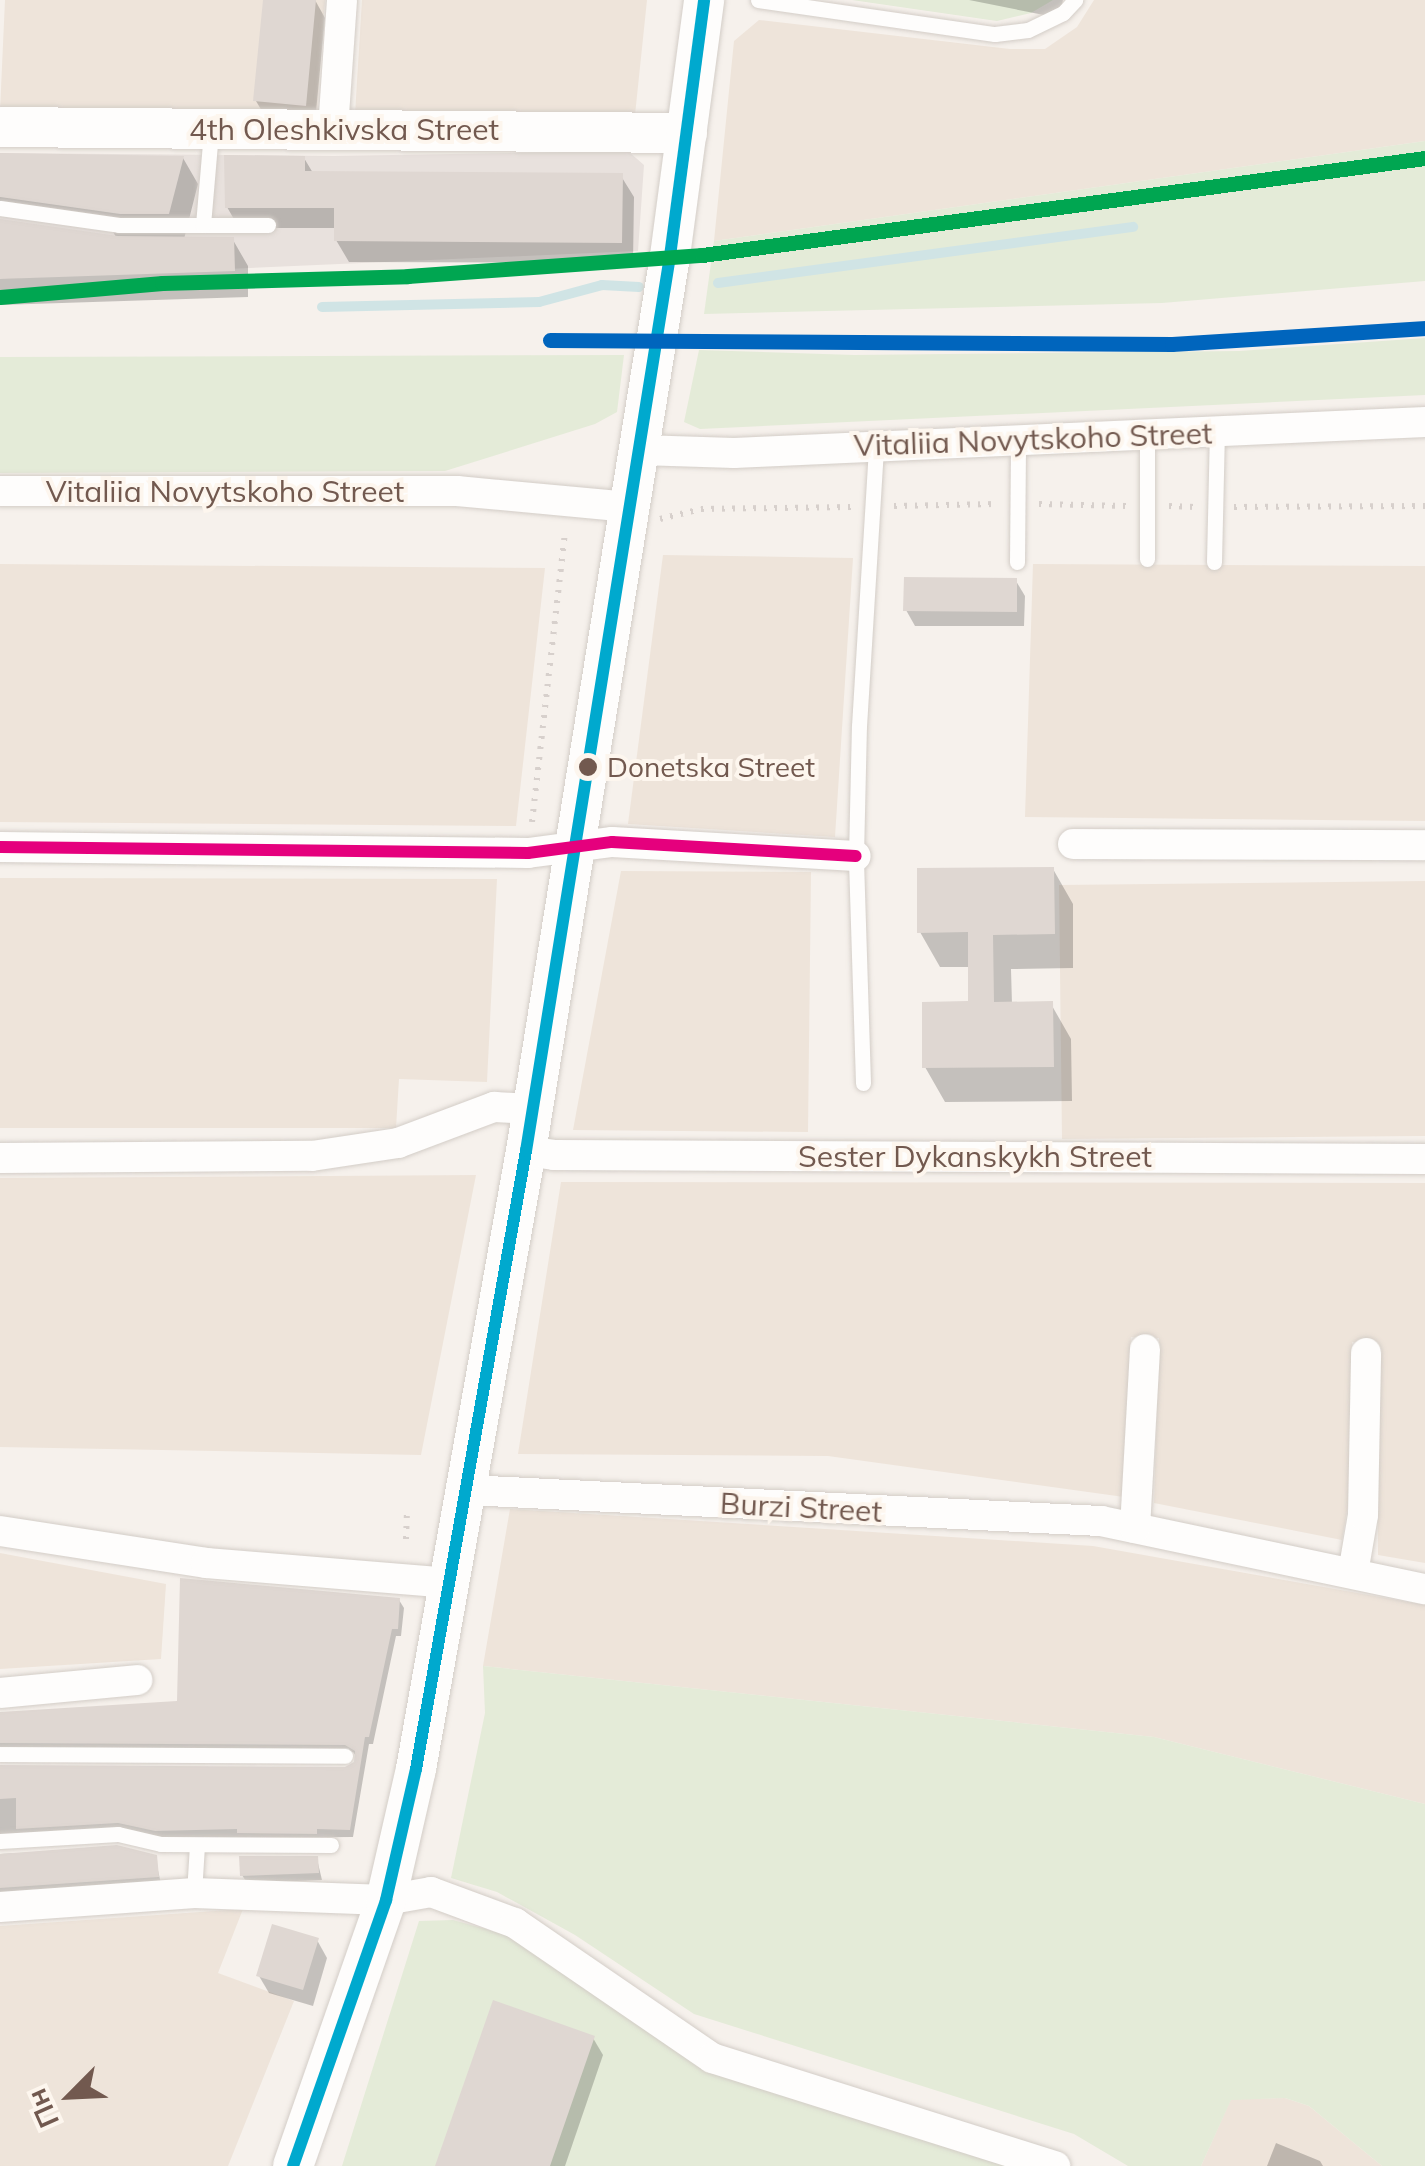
<!DOCTYPE html>
<meta charset="utf-8">
<style>
body{margin:0}
#map{position:relative;width:1425px;height:2166px;overflow:hidden;background:#f6f1ec;font-family:Mulish,sans-serif}
div>[style]{position:absolute}
.residential>*{inset:0;background:#eee4da}
.industrial>*{inset:0;background:#e8e1dd}
.green>*{inset:0;background:#e4ebd8}
.shadow>*{inset:0;background:#0003}
.stream>*{height:10px;margin:-5px;padding:0 5px;transform-origin:5px;border-radius:5px;background:#d0e4e5}
.building>*{inset:0;background:#dfd7d2}
.path>*{height:6px;margin-top:-3px;transform-origin:0;background:repeating-linear-gradient(90deg,#d7d0cc 0 2.5px,transparent 0 10.5px)}
.roads{filter:drop-shadow(0 0 2px #d3cdc7) drop-shadow(0 0 2px #d3cdc7)}
.lane>*{height:15px;margin:-7.5px;padding:0 7.5px;transform-origin:7.5px;border-radius:7.5px;background:#fefdfc}
.street>*{height:30px;margin:-15px;padding:0 15px;transform-origin:15px;border-radius:15px;background:#fefdfc}
.secondary>*{height:40px;margin:-20px;padding:0 20px;transform-origin:20px;border-radius:20px;background:#fefdfc}
.bus-1>*{height:12px;margin:-6px;padding:0 6px;transform-origin:6px;border-radius:6px;background:#00a9ce}
.bus-2>*{height:12px;margin:-6px;padding:0 6px;transform-origin:6px;border-radius:6px;background:#e5007d}
.rail-1>*{height:15px;margin:-7.5px;padding:0 7.5px;transform-origin:7.5px;border-radius:7.5px;background:#00a651}
.rail-2>*{height:15px;margin:-7.5px;padding:0 7.5px;transform-origin:7.5px;border-radius:7.5px;background:#0065bd}
.dots>*{width:28px;height:28px;translate:-50% -50%;box-sizing:border-box;border:5px solid #fdf6ee;border-radius:50%}
span{translate:-50% -50%;white-space:nowrap;text-align:center;line-height:1.15;-webkit-text-stroke:8px #fdf6ee;paint-order:stroke}
.bus-label{font-size:28px;color:#72594f}
.left{translate:0 -50%;text-align:left}
.street-label{font-size:30px;color:#72594f}
.north{position:absolute;left:20px;top:2046px;width:100px;height:100px;-webkit-text-stroke:8px #fdf6ee;paint-order:stroke;rotate:246deg;font-size:28px;font-weight:700;line-height:40px;text-align:center;color:#72594f}
.north::after{content:'';display:block;margin:auto;width:35px;height:45px;background:#72594f;clip-path:polygon(50% 0,100% 100%,50% 72%,0 100%)}
</style>
<div id="map">
<div class="residential">
<i style="clip-path:polygon(5px 0,325px 0,317px 114px,0 111px)"></i>
<i style="clip-path:polygon(362px 0,647px 0,635px 115px,355px 114px)"></i>
<i style="clip-path:polygon(1094px 0,1425px 0,1425px 141px,714px 241px,734px 41px,759px 20px,1010px 49px,1045px 49px,1077px 27px)"></i>
<i style="clip-path:polygon(663px 555px,853px 558px,835px 837px,628px 824px)"></i>
<i style="clip-path:polygon(0 564px,545px 568px,516px 826px,0 822px)"></i>
<i style="clip-path:polygon(1033px 564px,1425px 566px,1425px 821px,1025px 817px)"></i>
<i style="clip-path:polygon(621px 871px,811px 872px,808px 1132px,573px 1130px)"></i>
<i style="clip-path:polygon(0 878px,497px 879px,487px 1082px,399px 1079px,396px 1128px,0 1128px)"></i>
<i style="clip-path:polygon(1425px 881px,1425px 1136px,1062px 1139px,1059px 885px)"></i>
<i style="clip-path:polygon(476px 1175px,421px 1455px,0 1447px,0 1178px)"></i>
<i style="clip-path:polygon(561px 1182px,1425px 1183px,1425px 1563px,1378px 1555px,1377px 1343px,1352px 1342px,1354px 1470px,1342px 1540px,1154px 1503px,1159px 1338px,1131px 1337px,1124px 1497px,828px 1456px,518px 1454px)"></i>
<i style="clip-path:polygon(510px 1509px,1093px 1546px,1425px 1605px,1425px 1804px,1154px 1737px,483px 1666px)"></i>
<i style="clip-path:polygon(0 1553px,166px 1584px,161px 1659px,0 1669px)"></i>
<i style="clip-path:polygon(243px 1909px,218px 1973px,294px 2001px,228px 2166px,0 2166px,0 1926px)"></i>
<i style="clip-path:polygon(1285px 2098px,1309px 2106px,1382px 2166px,1201px 2166px,1231px 2099px)"></i>
</div>
<div class="industrial">
<i style="clip-path:polygon(628px 151px,644px 165px,638px 251px,0 279px,0 153px,334px 156px)"></i>
</div>
<div class="green">
<i style="clip-path:polygon(852px 0,1053px 0,1031px 13px,997px 21px)"></i>
<i style="clip-path:polygon(1425px 141px,1425px 281px,1162px 303px,704px 314px,714px 241px)"></i>
<i style="clip-path:polygon(1425px 338px,1425px 395px,700px 429px,684px 422px,699px 350px,854px 355px,1239px 351px)"></i>
<i style="clip-path:polygon(624px 355px,617px 412px,595px 424px,445px 471px,0 473px,0 357px)"></i>
<i style="clip-path:polygon(483px 1666px,1154px 1737px,1425px 1804px,1425px 2166px,1382px 2166px,1309px 2106px,1285px 2098px,1231px 2100px,1201px 2166px,1128px 2166px,1074px 2134px,694px 2014px,575px 1935px,497px 1892px,451px 1878px,485px 1713px)"></i>
<i style="clip-path:polygon(453px 1920px,522px 1939px,599px 1997px,1017px 2166px,342px 2166px,419px 1921px)"></i>
</div>
<div class="shadow">
<i style="clip-path:polygon(266px 0,315px 0,325px 18px,315px 122px,266px 118px,256px 101px)"></i>
<i style="clip-path:polygon(969px 0,1063px 0,1059px 18px)"></i>
<i style="clip-path:polygon(0 155px,183px 158px,198px 184px,184px 239px,233px 240px,248px 266px,248px 297px,0 305px,0 228px,117px 239px,105px 217px,0 209px)"></i>
<i style="clip-path:polygon(304px 158px,313px 173px,621px 176px,634px 197px,633px 263px,349px 262px,336px 240px,336px 228px,239px 228px,227px 207px)"></i>
<i style="clip-path:polygon(1016px 581px,1025px 596px,1024px 626px,915px 626px,906px 610px)"></i>
<i style="clip-path:polygon(1053px 869px,1073px 904px,1073px 968px,1011px 969px,1012px 1004px,1051px 1004px,1071px 1039px,1072px 1101px,945px 1102px,925px 1067px,971px 1004px,971px 967px,940px 967px,920px 932px)"></i>
<i style="clip-path:polygon(399px 1600px,404px 1608px,401px 1636px,396px 1636px,373px 1744px,369px 1744px,353px 1837px,0 1840px,0 1768px,346px 1770px,358px 1759px,353px 1752px,5px 1750px,0 1755px,0 1714px,180px 1704px)"></i>
<i style="clip-path:polygon(117px 1848px,155px 1857px,161px 1884px,0 1899px,0 1854px)"></i>
<i style="clip-path:polygon(317px 1859px,322px 1880px,247px 1883px,242px 1875px)"></i>
<i style="clip-path:polygon(317px 1940px,327px 1958px,313px 2006px,269px 1993px,259px 1976px)"></i>
<i style="clip-path:polygon(593px 2038px,603px 2055px,565px 2166px,438px 2166px)"></i>
<i style="clip-path:polygon(1276px 2143px,1320px 2161px,1323px 2166px,1267px 2166px)"></i>
</div>
<div class="stream">
<i style="left:718px;top:283px;width:419px;rotate:-7.7deg"></i>
<i style="left:322px;top:307px;width:217px;rotate:-1.3deg"></i>
<i style="left:539px;top:302px;width:65px;rotate:-15.1deg"></i>
<i style="left:602px;top:285px;width:37px;rotate:3deg"></i>
</div>
<div class="building">
<i style="clip-path:polygon(263px 0,316px 0,306px 106px,253px 101px)"></i>
<i style="clip-path:polygon(0 153px,184px 156px,169px 214px,120px 214px,0 197px)"></i>
<i style="clip-path:polygon(224px 155px,305px 156px,305px 171px,623px 173px,622px 243px,334px 241px,334px 208px,225px 208px)"></i>
<i style="clip-path:polygon(0 219px,118px 236px,234px 237px,235px 271px,0 279px)"></i>
<i style="clip-path:polygon(904px 577px,1017px 578px,1017px 612px,903px 611px)"></i>
<i style="clip-path:polygon(1054px 867px,1055px 934px,993px 935px,994px 1002px,1053px 1001px,1054px 1067px,922px 1068px,922px 1002px,968px 1001px,968px 932px,917px 933px,917px 868px)"></i>
<i style="clip-path:polygon(180px 1578px,400px 1598px,398px 1629px,392px 1629px,369px 1737px,365px 1737px,350px 1830px,317px 1829px,317px 1834px,237px 1833px,237px 1829px,155px 1831px,118px 1823px,16px 1829px,16px 1798px,0 1799px,0 1765px,345px 1767px,354px 1762px,355px 1751px,345px 1745px,0 1743px,0 1712px,177px 1701px)"></i>
<i style="clip-path:polygon(117px 1845px,157px 1855px,159px 1877px,0 1888px,0 1854px)"></i>
<i style="clip-path:polygon(239px 1856px,318px 1856px,319px 1873px,240px 1876px)"></i>
<i style="clip-path:polygon(272px 1924px,319px 1938px,303px 1990px,256px 1976px)"></i>
<i style="clip-path:polygon(493px 2000px,595px 2036px,550px 2166px,435px 2166px)"></i>
</div>
<div class="path">
<i style="left:1039px;top:504px;width:87px;rotate:1.3deg"></i>
<i style="left:894px;top:506px;width:102px;rotate:-1.1deg"></i>
<i style="left:1169px;top:506px;width:27px;rotate:2deg"></i>
<i style="left:1234px;top:507px;width:191px;rotate:-0.3deg"></i>
<i style="left:660px;top:519px;width:42px;rotate:-13.7deg"></i>
<i style="left:701px;top:509px;width:150px;rotate:-0.8deg"></i>
<i style="left:532px;top:822px;width:293px;rotate:-83.5deg"></i>
<i style="left:406px;top:1539px;width:26px;rotate:-88deg"></i>
</div>
<div class="roads">
<div class="lane">
<i style="left:758px;top:0;width:239px;rotate:8.2deg"></i>
<i style="left:995px;top:34px;width:33px;rotate:-7deg"></i>
<i style="left:1028px;top:30px;width:39px;rotate:-26deg"></i>
<i style="left:1063px;top:13px;width:18px;rotate:-47deg"></i>
<i style="left:0;top:208px;width:120px;rotate:8.1deg"></i>
<i style="left:119px;top:225px;width:149px"></i>
<i style="left:203px;top:225px;width:93px;rotate:-85.1deg"></i>
<i style="left:1147px;top:433px;width:126px;rotate:90deg"></i>
<i style="left:1017px;top:562px;width:123px;rotate:-89.5deg"></i>
<i style="left:1214px;top:562px;width:131px;rotate:-88.7deg"></i>
<i style="left:863px;top:1083px;width:227px;rotate:-91.8deg"></i>
<i style="left:856px;top:856px;width:130px;rotate:-88.7deg"></i>
<i style="left:859px;top:726px;width:281px;rotate:-86.5deg"></i>
<i style="left:0;top:1754px;width:345px;rotate:0.3deg"></i>
<i style="left:0;top:1841px;width:118px;rotate:-3.4deg"></i>
<i style="left:118px;top:1834px;width:44px;rotate:13.1deg"></i>
<i style="left:161px;top:1844px;width:170px;rotate:0.3deg"></i>
<i style="left:194px;top:1893px;width:48px;rotate:-86.4deg"></i>
</div>
<div class="street">
<i style="left:333px;top:129px;width:129px;rotate:-86deg"></i>
<i style="left:640px;top:450px;width:94px;rotate:1.8deg"></i>
<i style="left:734px;top:453px;width:692px;rotate:-2.57deg"></i>
<i style="left:0;top:491px;width:457px"></i>
<i style="left:457px;top:491px;width:173px;rotate:5.3deg"></i>
<i style="left:1073px;top:844px;width:352px;rotate:0.2deg"></i>
<i style="left:0;top:847px;width:528px;rotate:0.65deg"></i>
<i style="left:528px;top:853px;width:85px;rotate:-7.5deg"></i>
<i style="left:612px;top:842px;width:244px;rotate:3.3deg"></i>
<i style="left:526px;top:1151px;width:28px;rotate:8deg"></i>
<i style="left:554px;top:1155px;width:871px;rotate:0.26deg"></i>
<i style="left:0;top:1158px;width:312px;rotate:-0.4deg"></i>
<i style="left:312px;top:1156px;width:87px;rotate:-8.6deg"></i>
<i style="left:398px;top:1143px;width:103px;rotate:-20.6deg"></i>
<i style="left:494px;top:1107px;width:39px;rotate:3deg"></i>
<i style="left:467px;top:1490px;width:635px;rotate:2.8deg"></i>
<i style="left:1101px;top:1521px;width:331px;rotate:11.9deg"></i>
<i style="left:1135px;top:1528px;width:179px;rotate:-86.8deg"></i>
<i style="left:0;top:1531px;width:208px;rotate:8.8deg"></i>
<i style="left:206px;top:1563px;width:245px;rotate:4.7deg"></i>
<i style="left:1353px;top:1573px;width:59px;rotate:-80.2deg"></i>
<i style="left:1363px;top:1515px;width:162px;rotate:-88.9deg"></i>
<i style="left:0;top:1693px;width:138px;rotate:-5.4deg"></i>
<i style="left:0;top:1907px;width:195px;rotate:-4.1deg"></i>
<i style="left:194px;top:1893px;width:192px;rotate:2.1deg"></i>
<i style="left:386px;top:1900px;width:46px;rotate:-10.1deg"></i>
<i style="left:431px;top:1892px;width:90px;rotate:20.3deg"></i>
<i style="left:515px;top:1923px;width:239px;rotate:34.4deg"></i>
<i style="left:712px;top:2058px;width:360px;rotate:17.5deg"></i>
</div>
<div class="secondary">
<i style="left:0;top:127px;width:687px;rotate:0.5deg"></i>
<i style="left:293px;top:2166px;width:282px;rotate:-70.7deg"></i>
<i style="left:386px;top:1900px;width:134px;rotate:-77.1deg"></i>
<i style="left:416px;top:1769px;width:628px;rotate:-79.91deg"></i>
<i style="left:526px;top:1151px;width:907px;rotate:-80.86deg"></i>
<i style="left:670px;top:256px;width:258px;rotate:-82.4deg"></i>
</div>
</div>
<div class="bus-1">
<i style="left:293px;top:2166px;width:282px;rotate:-70.7deg"></i>
<i style="left:386px;top:1900px;width:134px;rotate:-77.1deg"></i>
<i style="left:416px;top:1769px;width:628px;rotate:-79.91deg"></i>
<i style="left:526px;top:1151px;width:907px;rotate:-80.86deg"></i>
<i style="left:670px;top:256px;width:258px;rotate:-82.4deg"></i>
</div>
<div class="bus-2">
<i style="left:0;top:847px;width:528px;rotate:0.65deg"></i>
<i style="left:528px;top:853px;width:85px;rotate:-7.5deg"></i>
<i style="left:612px;top:842px;width:244px;rotate:3.3deg"></i>
</div>
<div class="rail-1">
<i style="left:0;top:297px;width:163px;rotate:-4.9deg"></i>
<i style="left:162px;top:283px;width:246px;rotate:-1.6deg"></i>
<i style="left:408px;top:276px;width:295px;rotate:-4.1deg"></i>
<i style="left:702px;top:255px;width:729px;rotate:-7.64deg"></i>
</div>
<div class="rail-2">
<i style="left:550px;top:340px;width:622px;rotate:0.37deg"></i>
<i style="left:1172px;top:344px;width:254px;rotate:-3.6deg"></i>
</div>
<div class="dots">
<i style="left:588px;top:767px;background:#72594f"></i>
</div>
<div class="bus-label">
<span class="left" style="left:607px;top:767px">Donetska Street</span>
</div>
<div class="street-label">
<span style="left:344px;top:129px">4th Oleshkivska Street</span>
<span style="left:1033px;top:439px;rotate:-2deg">Vitaliia Novytskoho Street</span>
<span style="left:225px;top:491px">Vitaliia Novytskoho Street</span>
<span style="left:975px;top:1156px">Sester Dykanskykh Street</span>
<span style="left:801px;top:1507px;rotate:3deg">Burzi Street</span>
</div>
<div class="north">Пн</div>
</div>
